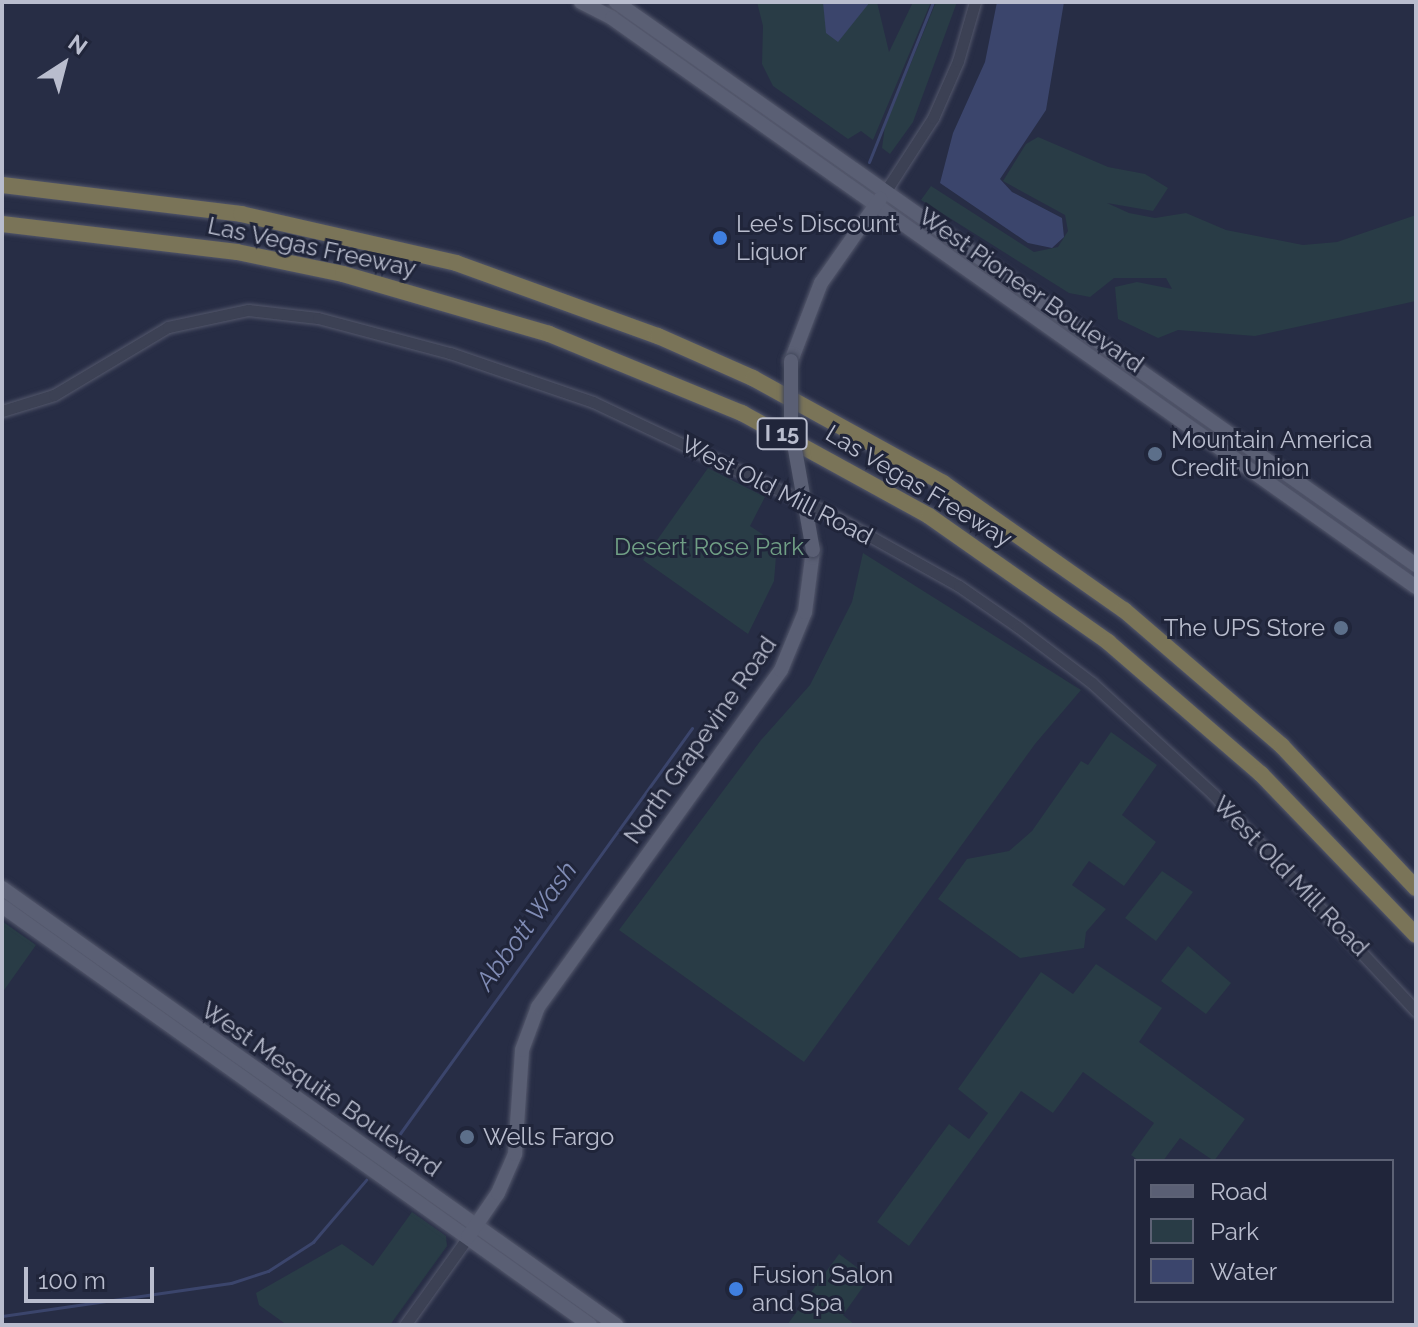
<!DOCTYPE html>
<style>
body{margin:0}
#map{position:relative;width:1418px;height:1327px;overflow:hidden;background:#272d45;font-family:Raleway,sans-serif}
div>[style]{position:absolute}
.green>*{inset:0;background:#293c46}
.water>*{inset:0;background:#3b456c}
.stream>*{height:3px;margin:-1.5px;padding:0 1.5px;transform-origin:1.5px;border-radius:1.5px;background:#3b456c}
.roads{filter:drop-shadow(0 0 2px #54586c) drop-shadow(0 0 2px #54586c)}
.minor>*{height:11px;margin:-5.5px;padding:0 5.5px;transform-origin:5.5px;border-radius:5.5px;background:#3c4154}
.major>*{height:14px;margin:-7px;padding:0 7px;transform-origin:7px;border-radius:7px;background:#5a5f74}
.highway>*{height:16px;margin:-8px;padding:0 8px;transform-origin:8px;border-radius:8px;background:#7a7458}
.bridges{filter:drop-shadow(0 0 2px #42475b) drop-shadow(0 0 2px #42475b)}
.major-bridge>*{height:14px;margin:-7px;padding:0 7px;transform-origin:7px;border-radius:7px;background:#5a5f74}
.dots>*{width:22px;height:22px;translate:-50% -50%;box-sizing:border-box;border:4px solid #20253a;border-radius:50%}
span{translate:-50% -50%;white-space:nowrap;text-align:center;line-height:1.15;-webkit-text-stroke:6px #20253a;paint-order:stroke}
.shield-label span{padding:2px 6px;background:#20253a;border:2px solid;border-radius:6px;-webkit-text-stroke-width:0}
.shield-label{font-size:22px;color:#b9bdce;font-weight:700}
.poi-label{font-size:24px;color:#b9bdce}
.left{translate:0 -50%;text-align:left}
.right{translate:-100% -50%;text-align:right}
.street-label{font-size:24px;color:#b9bdce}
.park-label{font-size:24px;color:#709f85}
.water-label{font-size:26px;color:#808cb5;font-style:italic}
.frame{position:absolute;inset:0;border:4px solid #b9bdce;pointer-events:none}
.legend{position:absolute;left:1134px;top:1159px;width:260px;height:144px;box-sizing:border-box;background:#20253a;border:2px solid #5d6275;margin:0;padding:10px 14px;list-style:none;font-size:24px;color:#b9bdce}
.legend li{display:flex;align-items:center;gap:16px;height:40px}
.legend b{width:40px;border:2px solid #5d6275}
.north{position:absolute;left:24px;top:24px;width:80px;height:80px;-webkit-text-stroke:6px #20253a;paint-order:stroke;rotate:36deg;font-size:22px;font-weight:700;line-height:32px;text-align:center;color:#b9bdce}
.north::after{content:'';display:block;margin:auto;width:28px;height:36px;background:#b9bdce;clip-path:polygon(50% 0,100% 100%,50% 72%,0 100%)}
.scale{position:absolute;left:24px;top:1267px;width:130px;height:36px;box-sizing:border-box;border:4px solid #b9bdce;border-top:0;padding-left:10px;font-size:24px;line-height:28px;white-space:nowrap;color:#b9bdce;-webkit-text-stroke:6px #20253a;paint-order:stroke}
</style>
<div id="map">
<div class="green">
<i style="clip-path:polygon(757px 2px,877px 2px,889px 52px,913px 2px,931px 2px,873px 140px,861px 131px,848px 139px,773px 86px,762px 64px,763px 26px)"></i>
<i style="clip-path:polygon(936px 2px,957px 2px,913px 122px,890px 154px,882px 148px,885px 126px)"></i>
<i style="clip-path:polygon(1038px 137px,1108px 167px,1145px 174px,1168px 188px,1153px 211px,1107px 203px,1129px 213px,1155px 218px,1186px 213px,1226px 230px,1303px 245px,1337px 242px,1416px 215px,1416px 301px,1255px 336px,1178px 330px,1158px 338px,1118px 319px,1115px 287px,1137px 282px,1172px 289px,1166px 278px,1114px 278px,1090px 297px,1069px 293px,921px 200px,931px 186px,1034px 252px,1058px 247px,1068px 231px,1065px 215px,1003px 181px,1026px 144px)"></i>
<i style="clip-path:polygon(708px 468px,765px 497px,750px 526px,777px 544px,774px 581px,748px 634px,643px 560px)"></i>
<i style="clip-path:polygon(863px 553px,1081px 690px,1035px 744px,804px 1062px,619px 930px,761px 740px,810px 685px,852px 602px)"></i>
<i style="clip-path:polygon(1111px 732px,1157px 765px,1122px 815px,1156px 842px,1124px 886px,1089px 861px,1072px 885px,1106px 909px,1086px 932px,1084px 948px,1020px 958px,938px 899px,967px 859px,1009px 851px,1032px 831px,1081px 761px,1088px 765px)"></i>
<i style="clip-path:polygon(1162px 871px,1193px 892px,1156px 941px,1125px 918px)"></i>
<i style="clip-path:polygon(2px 921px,36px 945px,2px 993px)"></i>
<i style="clip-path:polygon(1188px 946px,1231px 983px,1206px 1014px,1161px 981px)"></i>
<i style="clip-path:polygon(1096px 964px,1162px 1008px,1139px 1042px,1245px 1119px,1214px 1161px,1180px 1138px,1163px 1161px,1139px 1161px,1131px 1155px,1154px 1123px,1083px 1072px,1053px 1113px,1021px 1091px,909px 1246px,877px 1222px,949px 1124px,969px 1139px,988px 1113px,958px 1089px,1041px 972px,1073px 994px)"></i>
<i style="clip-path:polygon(412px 1212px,446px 1236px,447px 1246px,390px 1325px,287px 1325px,259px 1305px,256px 1293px,342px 1244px,373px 1266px)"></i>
<i style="clip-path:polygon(839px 1254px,870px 1277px,843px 1315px,855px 1325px,787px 1325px)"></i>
</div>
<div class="water">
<i style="clip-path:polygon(823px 2px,870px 2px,838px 42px,826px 33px)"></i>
<i style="clip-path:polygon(997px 2px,1064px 2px,1046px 110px,1000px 179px,1012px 192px,1062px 218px,1064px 237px,1052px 248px,1028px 243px,940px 183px,953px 133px,985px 62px)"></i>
</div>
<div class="stream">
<i style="left:869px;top:162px;width:172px;rotate:-68.2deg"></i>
<i style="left:391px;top:1146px;width:515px;rotate:-54.24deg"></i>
<i style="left:2px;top:1316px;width:231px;rotate:-8.2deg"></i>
<i style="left:231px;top:1283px;width:39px;rotate:-18deg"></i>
<i style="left:268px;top:1271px;width:54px;rotate:-32.8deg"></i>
<i style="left:313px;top:1242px;width:82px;rotate:-49.5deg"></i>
</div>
<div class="roads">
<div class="minor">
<i style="left:887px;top:189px;width:85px;rotate:-57.1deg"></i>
<i style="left:933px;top:118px;width:62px;rotate:-66.3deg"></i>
<i style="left:958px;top:61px;width:61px;rotate:-73.9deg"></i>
<i style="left:2px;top:411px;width:54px;rotate:-17.1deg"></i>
<i style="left:54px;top:395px;width:133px;rotate:-30.8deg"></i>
<i style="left:168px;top:327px;width:82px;rotate:-12deg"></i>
<i style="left:248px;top:310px;width:70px;rotate:6.5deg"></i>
<i style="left:318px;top:318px;width:137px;rotate:14.9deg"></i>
<i style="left:450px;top:353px;width:151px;rotate:18.9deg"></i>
<i style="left:593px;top:402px;width:264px;rotate:25.3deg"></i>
<i style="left:832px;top:515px;width:145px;rotate:29.2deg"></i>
<i style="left:959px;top:586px;width:72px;rotate:34.8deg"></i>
<i style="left:1018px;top:627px;width:93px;rotate:37.1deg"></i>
<i style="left:1092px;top:683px;width:164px;rotate:42.5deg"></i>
<i style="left:1213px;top:794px;width:297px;rotate:46.9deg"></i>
<i style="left:405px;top:1325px;width:108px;rotate:-54.4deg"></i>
</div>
<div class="major">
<i style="left:581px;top:2px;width:35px;rotate:27deg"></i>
<i style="left:612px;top:18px;width:985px;rotate:35.29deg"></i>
<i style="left:616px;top:2px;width:978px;rotate:35.14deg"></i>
<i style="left:791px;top:361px;width:84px;rotate:-69deg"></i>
<i style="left:821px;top:283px;width:103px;rotate:-54.9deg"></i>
<i style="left:2px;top:888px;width:754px;rotate:35.44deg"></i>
<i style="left:2px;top:906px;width:722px;rotate:35.47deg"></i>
<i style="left:468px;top:1237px;width:53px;rotate:-55.7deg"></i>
<i style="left:498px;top:1193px;width:43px;rotate:-66.4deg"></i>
<i style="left:515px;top:1154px;width:104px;rotate:-86.1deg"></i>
<i style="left:522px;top:1050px;width:46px;rotate:-69.6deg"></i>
<i style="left:538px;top:1007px;width:415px;rotate:-54.2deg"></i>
<i style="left:781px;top:670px;width:63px;rotate:-67.5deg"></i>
<i style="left:805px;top:612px;width:63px;rotate:-82.6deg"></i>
</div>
<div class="highway">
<i style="left:2px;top:185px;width:241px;rotate:6.9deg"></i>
<i style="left:241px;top:214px;width:221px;rotate:12.8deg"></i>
<i style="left:456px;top:263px;width:215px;rotate:19.9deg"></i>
<i style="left:658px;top:336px;width:104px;rotate:23.9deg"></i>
<i style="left:753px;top:378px;width:217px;rotate:28.9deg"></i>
<i style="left:943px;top:483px;width:221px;rotate:35.1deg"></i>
<i style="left:1124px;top:610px;width:208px;rotate:40.7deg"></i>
<i style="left:1282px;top:746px;width:195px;rotate:46.7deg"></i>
<i style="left:2px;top:224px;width:237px;rotate:6.8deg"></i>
<i style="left:237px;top:252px;width:108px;rotate:11.7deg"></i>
<i style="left:343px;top:274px;width:215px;rotate:16.2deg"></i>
<i style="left:549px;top:334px;width:209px;rotate:22.3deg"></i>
<i style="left:742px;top:413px;width:213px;rotate:28.8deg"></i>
<i style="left:929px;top:516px;width:219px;rotate:35.1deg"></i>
<i style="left:1108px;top:642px;width:202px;rotate:40.8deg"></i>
<i style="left:1261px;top:774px;width:223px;rotate:46.1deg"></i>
</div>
</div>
<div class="bridges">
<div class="major-bridge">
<i style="left:791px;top:361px;width:66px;rotate:90deg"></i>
<i style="left:791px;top:427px;width:125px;rotate:79.9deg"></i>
</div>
</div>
<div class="dots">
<i style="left:720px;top:238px;background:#3f7fe0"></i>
<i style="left:1155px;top:454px;background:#5c6f8a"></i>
<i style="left:1341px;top:628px;background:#5c6f8a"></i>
<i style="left:467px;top:1137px;background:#5c6f8a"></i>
<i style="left:736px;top:1289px;background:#3f7fe0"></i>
</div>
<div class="shield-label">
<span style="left:782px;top:434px">I 15</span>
</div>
<div class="poi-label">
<span class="left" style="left:736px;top:238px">Lee's Discount<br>Liquor</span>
<span class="left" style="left:1171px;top:454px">Mountain America<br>Credit Union</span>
<span class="right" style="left:1325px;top:628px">The UPS Store</span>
<span class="left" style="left:483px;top:1137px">Wells Fargo</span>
<span class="left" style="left:752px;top:1289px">Fusion Salon<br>and Spa</span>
</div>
<div class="street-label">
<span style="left:312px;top:247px;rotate:12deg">Las Vegas Freeway</span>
<span style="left:1031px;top:290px;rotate:35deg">West Pioneer Boulevard</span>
<span style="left:919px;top:486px;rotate:31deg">Las Vegas Freeway</span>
<span style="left:777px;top:490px;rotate:27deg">West Old Mill Road</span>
<span style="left:700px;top:740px;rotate:-55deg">North Grapevine Road</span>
<span style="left:1291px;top:876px;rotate:46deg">West Old Mill Road</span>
<span style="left:321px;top:1089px;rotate:35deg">West Mesquite Boulevard</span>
</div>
<div class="park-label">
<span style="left:709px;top:547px">Desert Rose Park</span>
</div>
<div class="water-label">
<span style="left:527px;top:926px;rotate:-54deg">Abbott Wash</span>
</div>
<div class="frame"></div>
<ul class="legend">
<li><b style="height:10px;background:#5a5f74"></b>Road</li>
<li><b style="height:22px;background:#293c46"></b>Park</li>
<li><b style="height:22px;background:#3b456c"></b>Water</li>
</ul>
<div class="north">N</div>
<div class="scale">100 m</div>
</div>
